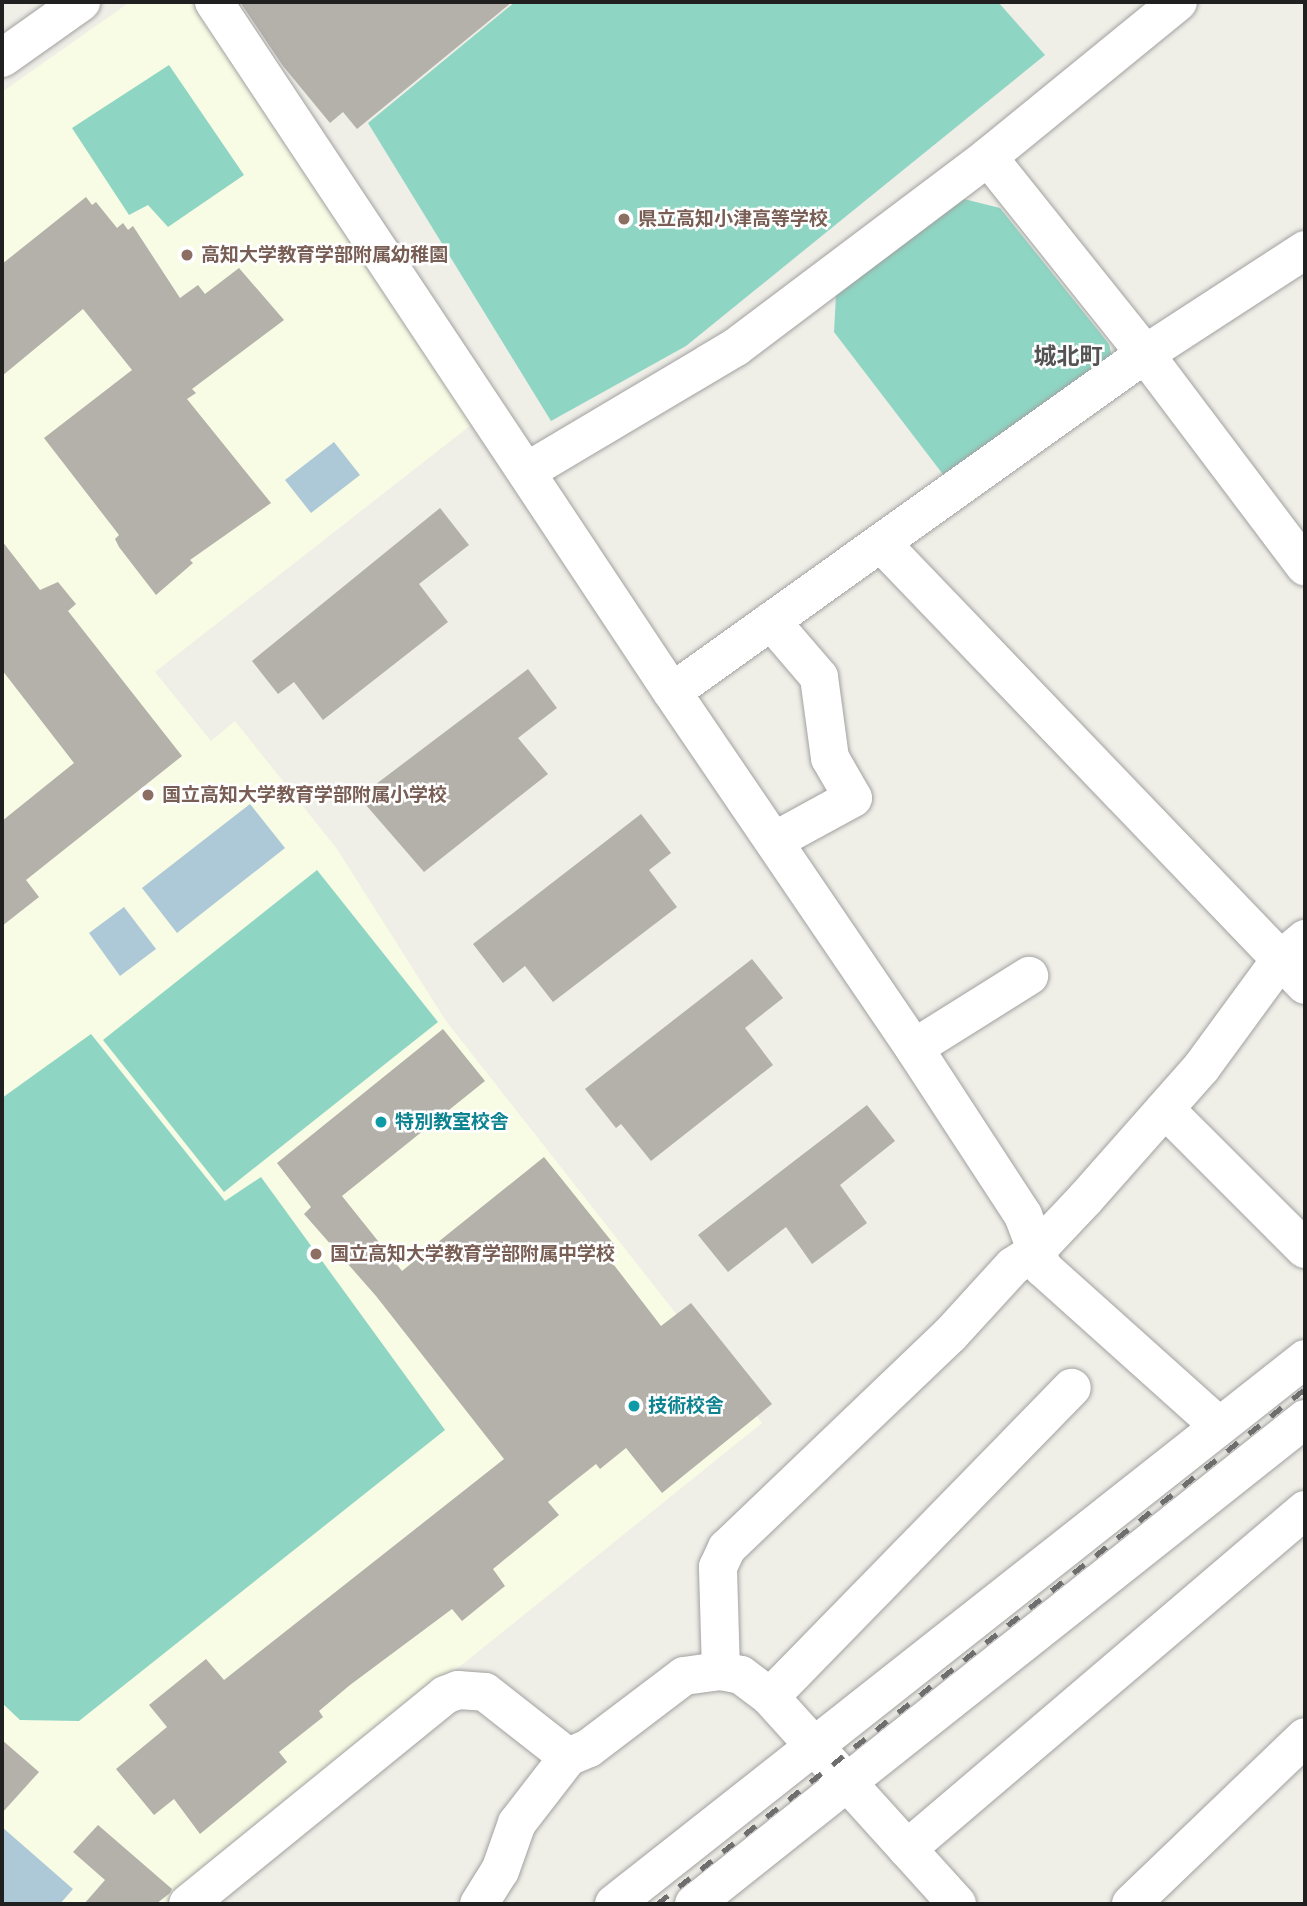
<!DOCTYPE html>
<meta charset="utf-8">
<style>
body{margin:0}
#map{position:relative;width:1307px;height:1906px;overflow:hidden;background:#efeee7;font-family:"Work Sans","Noto Sans JP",sans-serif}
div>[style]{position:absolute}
.education>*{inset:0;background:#f8fce4}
.pitch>*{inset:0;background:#8fd5c3}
.water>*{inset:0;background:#adc8d7}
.building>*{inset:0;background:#b4b0aa}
.roads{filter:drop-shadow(0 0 2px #a1a1a1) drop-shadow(0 0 2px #a1a1a1)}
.minor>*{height:38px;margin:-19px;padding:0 19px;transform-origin:19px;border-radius:19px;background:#fff}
.tertiary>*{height:38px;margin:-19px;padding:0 19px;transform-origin:19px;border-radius:19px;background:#fff}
.rail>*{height:5px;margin-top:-2.5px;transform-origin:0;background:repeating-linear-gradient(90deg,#6e6e6e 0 14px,transparent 0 28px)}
.dots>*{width:19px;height:19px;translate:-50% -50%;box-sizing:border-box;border:4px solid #fff;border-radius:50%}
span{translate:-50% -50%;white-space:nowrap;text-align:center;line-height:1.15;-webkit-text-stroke:5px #fff;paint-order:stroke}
.education-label{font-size:19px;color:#785e54;font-weight:700}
.left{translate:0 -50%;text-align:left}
.culture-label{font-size:19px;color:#0d838f;font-weight:700}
.quarter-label{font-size:23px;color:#535353;font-weight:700}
.frame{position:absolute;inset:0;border:4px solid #202020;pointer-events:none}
</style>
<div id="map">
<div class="education">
<i style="clip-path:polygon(130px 2px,203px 2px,480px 418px,155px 672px,211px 741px,235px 721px,337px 849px,446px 1021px,762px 1423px,165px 1904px,2px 1904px,2px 92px)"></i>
</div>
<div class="pitch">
<i style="clip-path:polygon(515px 2px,998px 2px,1045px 55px,686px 346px,551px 421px,368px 123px)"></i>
<i style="clip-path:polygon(169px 65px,244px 175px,168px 227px,148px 205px,129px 215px,72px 128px)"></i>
<i style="clip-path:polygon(964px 199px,1000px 208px,1109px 344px,1112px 357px,945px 477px,834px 332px,836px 295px)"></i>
<i style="clip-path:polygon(317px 870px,438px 1022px,224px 1192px,103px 1040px)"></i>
<i style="clip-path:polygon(91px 1034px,225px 1201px,261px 1177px,445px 1430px,79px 1721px,20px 1720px,2px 1703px,2px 1098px)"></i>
</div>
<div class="water">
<i style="clip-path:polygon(334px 442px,360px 475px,311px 513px,285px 480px)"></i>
<i style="clip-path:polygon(250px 804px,285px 848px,177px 933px,142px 888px)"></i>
<i style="clip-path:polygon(124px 907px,156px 949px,120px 976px,89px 933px)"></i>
<i style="clip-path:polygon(2px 1827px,73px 1889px,60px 1904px,2px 1904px)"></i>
</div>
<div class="building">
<i style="clip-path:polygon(240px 2px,512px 2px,357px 129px,343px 112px,330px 123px,283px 66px)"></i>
<i style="clip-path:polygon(86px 197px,92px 205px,96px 202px,117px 228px,123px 223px,128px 230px,133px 226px,180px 298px,198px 285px,205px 294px,239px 268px,284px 320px,192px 389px,196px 393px,187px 399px,271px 503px,190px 560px,193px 563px,156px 595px,119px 547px,115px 539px,119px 535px,44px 438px,132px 370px,83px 309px,2px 376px,2px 264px)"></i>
<i style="clip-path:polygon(440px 508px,469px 545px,419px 584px,448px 622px,323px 720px,294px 682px,278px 694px,252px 661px)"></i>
<i style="clip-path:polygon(2px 541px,40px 590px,58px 582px,76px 604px,68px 611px,182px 756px,26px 880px,39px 897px,2px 926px,2px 821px,74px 763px,2px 670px)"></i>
<i style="clip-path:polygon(528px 669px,557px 708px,518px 738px,548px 774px,424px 872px,359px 797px)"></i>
<i style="clip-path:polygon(641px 814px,671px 853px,649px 870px,677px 907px,553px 1002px,525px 966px,503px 983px,473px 944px)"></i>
<i style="clip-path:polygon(752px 959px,783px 998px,745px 1028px,773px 1065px,651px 1161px,621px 1124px,616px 1128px,585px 1089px)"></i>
<i style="clip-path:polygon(443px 1029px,485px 1081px,342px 1196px,402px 1271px,544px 1157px,617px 1248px,607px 1256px,661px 1326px,691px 1303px,772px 1404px,662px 1493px,626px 1448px,600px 1469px,596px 1464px,548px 1502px,559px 1515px,493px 1569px,505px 1586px,462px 1621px,452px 1609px,350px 1685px,319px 1711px,323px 1717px,279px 1752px,287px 1762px,200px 1834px,174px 1799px,154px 1815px,116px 1769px,167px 1727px,149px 1705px,206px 1659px,224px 1680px,504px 1459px,376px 1296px,304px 1214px,311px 1207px,277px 1163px)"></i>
<i style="clip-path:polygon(867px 1105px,895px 1141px,840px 1185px,867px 1223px,812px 1264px,786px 1227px,728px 1272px,698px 1235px)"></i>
<i style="clip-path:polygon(2px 1740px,39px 1772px,2px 1813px)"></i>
<i style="clip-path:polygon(98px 1825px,172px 1889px,170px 1893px,156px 1904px,84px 1904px,105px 1880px,73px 1852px)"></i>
</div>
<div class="roads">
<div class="minor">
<i style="left:214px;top:2px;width:828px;rotate:56.43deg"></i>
<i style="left:672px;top:692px;width:430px;rotate:55.8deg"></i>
<i style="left:914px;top:1048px;width:199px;rotate:56.9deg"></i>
<i style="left:1023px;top:1215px;width:57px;rotate:69.3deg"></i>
<i style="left:1043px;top:1268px;width:235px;rotate:41.9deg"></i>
<i style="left:2px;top:58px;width:97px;rotate:-35.3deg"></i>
<i style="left:988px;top:157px;width:252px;rotate:51.4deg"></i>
<i style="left:1145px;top:354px;width:266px;rotate:53deg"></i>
<i style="left:529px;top:470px;width:241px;rotate:-30.7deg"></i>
<i style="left:736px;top:347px;width:316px;rotate:-37deg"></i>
<i style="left:988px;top:157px;width:245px;rotate:-39.2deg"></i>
<i style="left:882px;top:544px;width:611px;rotate:46.19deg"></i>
<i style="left:771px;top:621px;width:74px;rotate:49.4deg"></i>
<i style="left:819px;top:677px;width:82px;rotate:82.3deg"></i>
<i style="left:830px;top:758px;width:46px;rotate:60.1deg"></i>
<i style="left:853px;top:798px;width:90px;rotate:151.4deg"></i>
<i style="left:672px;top:692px;width:581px;rotate:-35.55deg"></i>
<i style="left:1145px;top:354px;width:191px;rotate:-33deg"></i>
<i style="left:914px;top:1048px;width:136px;rotate:-32.1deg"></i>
<i style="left:1165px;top:1109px;width:198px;rotate:45deg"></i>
<i style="left:721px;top:1671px;width:104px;rotate:-91.7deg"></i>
<i style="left:718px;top:1567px;width:21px;rotate:-65deg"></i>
<i style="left:727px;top:1548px;width:308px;rotate:-43.7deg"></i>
<i style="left:950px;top:1335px;width:93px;rotate:-47.6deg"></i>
<i style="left:1013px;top:1266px;width:26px;rotate:-32deg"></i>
<i style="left:1035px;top:1252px;width:74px;rotate:-46.6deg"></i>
<i style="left:1086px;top:1198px;width:174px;rotate:-48.5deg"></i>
<i style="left:1201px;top:1068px;width:134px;rotate:-53.8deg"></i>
<i style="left:1280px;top:960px;width:33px;rotate:-40deg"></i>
<i style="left:770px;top:1697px;width:432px;rotate:-45.7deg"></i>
<i style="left:907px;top:1849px;width:523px;rotate:-40.42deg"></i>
<i style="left:188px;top:1904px;width:331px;rotate:-39.1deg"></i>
<i style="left:445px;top:1695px;width:14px;rotate:-21deg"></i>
<i style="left:458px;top:1690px;width:27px;rotate:4deg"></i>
<i style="left:485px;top:1692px;width:105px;rotate:38.1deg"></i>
<i style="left:568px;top:1757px;width:23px;rotate:-23deg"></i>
<i style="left:589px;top:1748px;width:119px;rotate:-37.2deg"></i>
<i style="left:684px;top:1676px;width:37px;rotate:-8deg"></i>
<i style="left:721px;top:1671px;width:20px;rotate:11deg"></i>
<i style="left:741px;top:1675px;width:36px;rotate:37deg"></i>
<i style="left:770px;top:1697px;width:279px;rotate:47.9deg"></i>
<i style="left:479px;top:1904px;width:39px;rotate:-58deg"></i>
<i style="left:500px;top:1871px;width:51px;rotate:-70.5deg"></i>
<i style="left:517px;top:1823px;width:83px;rotate:-52.3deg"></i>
<i style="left:614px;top:1904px;width:880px;rotate:-38.26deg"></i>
<i style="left:694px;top:1904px;width:780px;rotate:-38.44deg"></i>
</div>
<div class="tertiary">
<i style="left:1131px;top:1904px;width:241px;rotate:-43.8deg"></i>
</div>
</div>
<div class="rail">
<i style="left:657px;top:1904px;width:828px;rotate:-38.48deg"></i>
</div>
<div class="dots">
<i style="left:624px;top:219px;background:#8d6e63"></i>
<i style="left:187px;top:255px;background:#8d6e63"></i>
<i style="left:148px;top:795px;background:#8d6e63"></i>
<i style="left:381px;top:1122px;background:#0f9aa8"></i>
<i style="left:316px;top:1254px;background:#8d6e63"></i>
<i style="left:634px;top:1406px;background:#0f9aa8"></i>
</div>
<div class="education-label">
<span class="left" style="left:638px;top:219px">県立高知小津高等学校</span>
<span class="left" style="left:201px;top:255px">高知大学教育学部附属幼稚園</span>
<span class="left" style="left:162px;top:795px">国立高知大学教育学部附属小学校</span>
<span class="left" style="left:330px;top:1254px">国立高知大学教育学部附属中学校</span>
</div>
<div class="culture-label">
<span class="left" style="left:395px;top:1122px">特別教室校舎</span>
<span class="left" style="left:648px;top:1406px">技術校舎</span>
</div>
<div class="quarter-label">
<span style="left:1068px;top:357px">城北町</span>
</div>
<div class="frame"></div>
</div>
